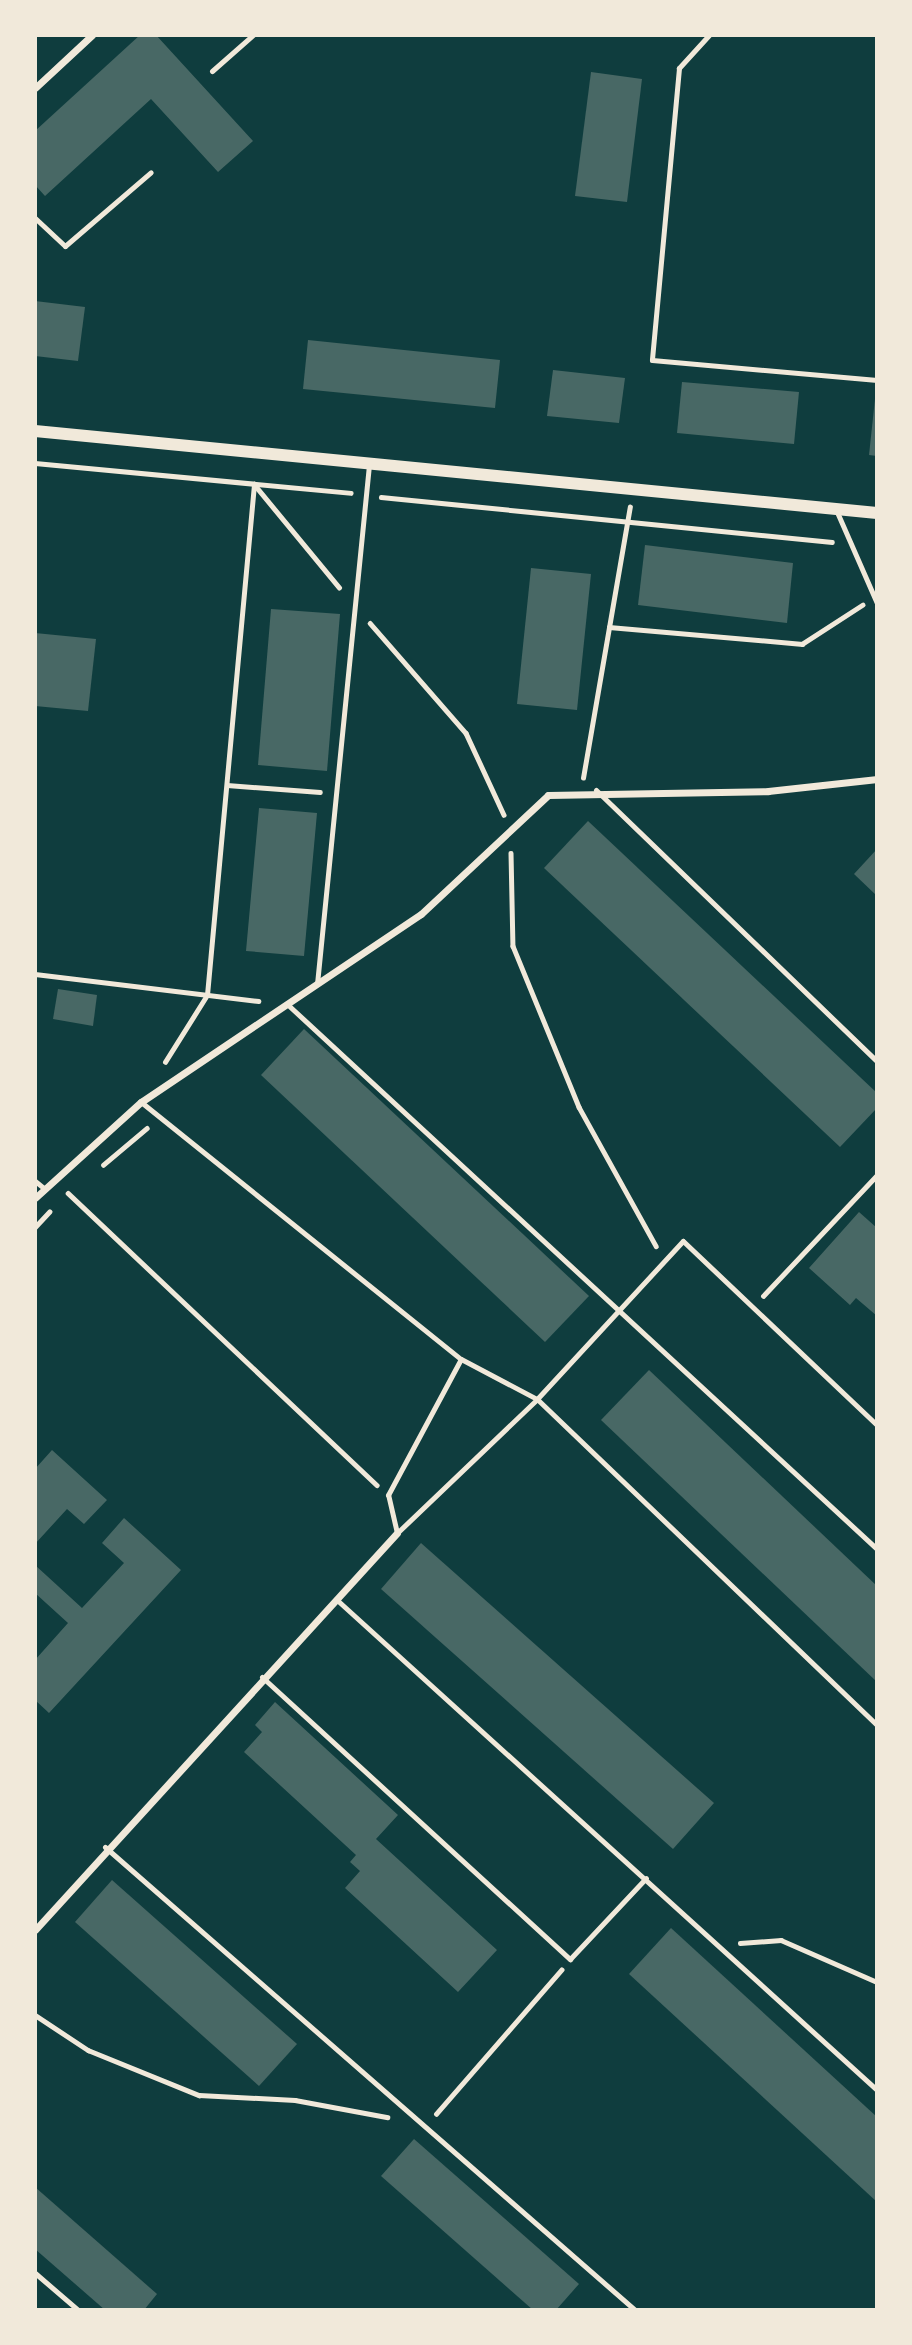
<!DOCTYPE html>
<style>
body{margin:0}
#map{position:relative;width:912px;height:2345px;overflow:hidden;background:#0f3d3e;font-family:"Noto Serif",serif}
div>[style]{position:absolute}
.building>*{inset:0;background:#486865}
.path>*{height:4.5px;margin:-2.25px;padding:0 2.25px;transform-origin:2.25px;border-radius:2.25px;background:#f1e9da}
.service>*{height:5px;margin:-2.5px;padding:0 2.5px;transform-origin:2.5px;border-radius:2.5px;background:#f1e9da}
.minor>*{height:7px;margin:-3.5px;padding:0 3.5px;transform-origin:3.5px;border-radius:3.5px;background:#f1e9da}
.tertiary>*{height:12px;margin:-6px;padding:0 6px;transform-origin:6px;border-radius:6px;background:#f1e9da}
span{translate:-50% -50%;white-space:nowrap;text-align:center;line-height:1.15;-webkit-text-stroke:5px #f1e9da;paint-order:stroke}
.frame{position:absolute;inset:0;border:37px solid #f1e9da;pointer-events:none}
</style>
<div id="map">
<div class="building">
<i style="clip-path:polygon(140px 35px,156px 35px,253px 141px,218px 172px,151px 99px,45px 196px,35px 185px,35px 131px)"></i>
<i style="clip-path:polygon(591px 72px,642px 79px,627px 202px,575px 196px)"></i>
<i style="clip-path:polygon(35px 301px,85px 307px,78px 361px,35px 356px)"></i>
<i style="clip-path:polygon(308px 340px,500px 360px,495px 408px,303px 389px)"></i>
<i style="clip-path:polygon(553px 370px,625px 378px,619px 423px,547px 416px)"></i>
<i style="clip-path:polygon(682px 382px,799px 392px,794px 444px,677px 433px)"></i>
<i style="clip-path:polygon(875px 399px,877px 399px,877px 456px,869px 455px)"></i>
<i style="clip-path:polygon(645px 545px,793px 563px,787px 623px,638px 605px)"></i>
<i style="clip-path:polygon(531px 568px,591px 574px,577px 710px,517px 704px)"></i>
<i style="clip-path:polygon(271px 609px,340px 614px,327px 771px,258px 765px)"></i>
<i style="clip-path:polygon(35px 633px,96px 639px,88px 711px,35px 706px)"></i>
<i style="clip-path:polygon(259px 808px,317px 813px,304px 956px,246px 951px)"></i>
<i style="clip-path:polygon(588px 821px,877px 1093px,877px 1108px,840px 1147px,544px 868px)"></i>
<i style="clip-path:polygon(877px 849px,877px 896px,854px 874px)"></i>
<i style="clip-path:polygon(58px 989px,97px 995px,93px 1026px,53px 1019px)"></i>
<i style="clip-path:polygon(304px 1029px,589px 1296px,545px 1342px,261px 1075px)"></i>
<i style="clip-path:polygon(859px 1212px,877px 1228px,877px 1316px,856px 1298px,850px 1305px,809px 1268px)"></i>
<i style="clip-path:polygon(649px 1370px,877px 1586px,877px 1682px,601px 1420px)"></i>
<i style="clip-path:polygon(52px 1450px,107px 1500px,84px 1524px,67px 1509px,35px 1544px,35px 1469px)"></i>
<i style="clip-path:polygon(124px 1518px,181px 1570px,49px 1713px,35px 1700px,35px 1660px,68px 1623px,35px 1593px,35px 1565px,82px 1608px,124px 1563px,102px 1543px)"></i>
<i style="clip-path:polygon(421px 1543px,714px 1803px,673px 1849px,381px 1589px)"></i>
<i style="clip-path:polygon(275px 1702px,398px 1815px,376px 1839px,497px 1950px,458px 1992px,345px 1888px,360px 1871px,350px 1862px,356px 1855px,244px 1752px,262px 1732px,255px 1725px)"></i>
<i style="clip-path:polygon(112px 1880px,297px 2044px,259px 2086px,75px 1922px)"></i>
<i style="clip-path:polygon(671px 1928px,877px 2117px,877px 2202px,629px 1974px)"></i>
<i style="clip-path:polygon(414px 2139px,579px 2284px,556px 2310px,533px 2310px,381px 2176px)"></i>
<i style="clip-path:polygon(35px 2187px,157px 2294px,144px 2310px,105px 2310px,35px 2249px)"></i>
</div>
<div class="path">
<i style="left:35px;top:463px;width:317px;rotate:5.4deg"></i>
<i style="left:381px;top:497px;width:453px;rotate:5.7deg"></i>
<i style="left:370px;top:623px;width:146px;rotate:48.9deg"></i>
<i style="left:466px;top:733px;width:90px;rotate:65.1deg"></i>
<i style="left:609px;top:627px;width:194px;rotate:5deg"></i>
<i style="left:802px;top:644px;width:72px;rotate:-33deg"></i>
<i style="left:583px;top:778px;width:275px;rotate:-80.2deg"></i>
<i style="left:227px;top:785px;width:93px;rotate:4.3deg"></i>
<i style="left:511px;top:853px;width:93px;rotate:88.8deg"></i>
<i style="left:513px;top:946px;width:174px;rotate:67.7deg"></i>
<i style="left:579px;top:1107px;width:159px;rotate:61deg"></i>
<i style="left:35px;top:974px;width:225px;rotate:6.9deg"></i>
<i style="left:165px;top:1062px;width:79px;rotate:-57.9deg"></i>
<i style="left:207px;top:995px;width:513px;rotate:-84.74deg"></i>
<i style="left:254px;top:484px;width:134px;rotate:50.5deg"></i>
<i style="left:103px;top:1165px;width:57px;rotate:-40.1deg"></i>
<i style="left:68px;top:1193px;width:425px;rotate:43.4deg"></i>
<i style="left:35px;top:1227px;width:21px;rotate:-47deg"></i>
<i style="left:763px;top:1296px;width:166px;rotate:-46.7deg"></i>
<i style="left:740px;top:1943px;width:41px;rotate:-4.2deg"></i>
<i style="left:781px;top:1940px;width:105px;rotate:23.6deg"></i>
<i style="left:35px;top:2015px;width:64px;rotate:33.4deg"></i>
<i style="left:88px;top:2050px;width:120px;rotate:22.1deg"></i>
<i style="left:199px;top:2095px;width:96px;rotate:3deg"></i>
<i style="left:295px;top:2100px;width:94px;rotate:10.5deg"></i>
<i style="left:436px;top:2114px;width:191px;rotate:-49deg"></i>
</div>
<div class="service">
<i style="left:709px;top:35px;width:45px;rotate:132.3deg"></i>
<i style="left:679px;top:68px;width:293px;rotate:95.3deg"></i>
<i style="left:652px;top:360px;width:226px;rotate:5.1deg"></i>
<i style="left:212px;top:71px;width:55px;rotate:-41.3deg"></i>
<i style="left:35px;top:218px;width:41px;rotate:43deg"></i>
<i style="left:65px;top:246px;width:113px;rotate:-40.7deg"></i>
<i style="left:837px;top:512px;width:99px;rotate:66.3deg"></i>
<i style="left:596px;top:790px;width:390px;rotate:44deg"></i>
<i style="left:317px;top:984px;width:522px;rotate:-84.28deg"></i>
<i style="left:287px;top:1004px;width:803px;rotate:42.73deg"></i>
<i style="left:141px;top:1102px;width:410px;rotate:38.8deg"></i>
<i style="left:461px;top:1359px;width:86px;rotate:27.8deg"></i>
<i style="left:537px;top:1399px;width:471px;rotate:43.8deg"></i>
<i style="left:35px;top:1181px;width:13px;rotate:39deg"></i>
<i style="left:397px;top:1533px;width:194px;rotate:-43.7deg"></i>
<i style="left:537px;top:1399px;width:215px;rotate:-47.3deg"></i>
<i style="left:683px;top:1241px;width:267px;rotate:43.5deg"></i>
<i style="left:397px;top:1533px;width:39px;rotate:-103deg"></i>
<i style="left:388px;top:1495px;width:154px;rotate:-61.8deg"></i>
<i style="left:337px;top:1600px;width:729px;rotate:42.22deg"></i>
<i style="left:262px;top:1677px;width:418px;rotate:42.5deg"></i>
<i style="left:570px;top:1959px;width:111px;rotate:-46.8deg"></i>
<i style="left:105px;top:1847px;width:704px;rotate:41.14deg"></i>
<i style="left:35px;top:2273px;width:57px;rotate:40.7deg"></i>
</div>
<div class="minor">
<i style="left:35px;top:88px;width:78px;rotate:-42.9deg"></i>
<i style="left:35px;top:1198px;width:143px;rotate:-42.2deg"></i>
<i style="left:141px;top:1102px;width:337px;rotate:-33.9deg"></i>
<i style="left:421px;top:914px;width:174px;rotate:-43.1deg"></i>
<i style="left:548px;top:795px;width:220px;rotate:-1deg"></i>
<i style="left:768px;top:791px;width:110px;rotate:-6.3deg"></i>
<i style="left:35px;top:1930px;width:537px;rotate:-47.64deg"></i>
</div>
<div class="tertiary">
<i style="left:35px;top:431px;width:846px;rotate:5.56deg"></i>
</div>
<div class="frame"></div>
</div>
